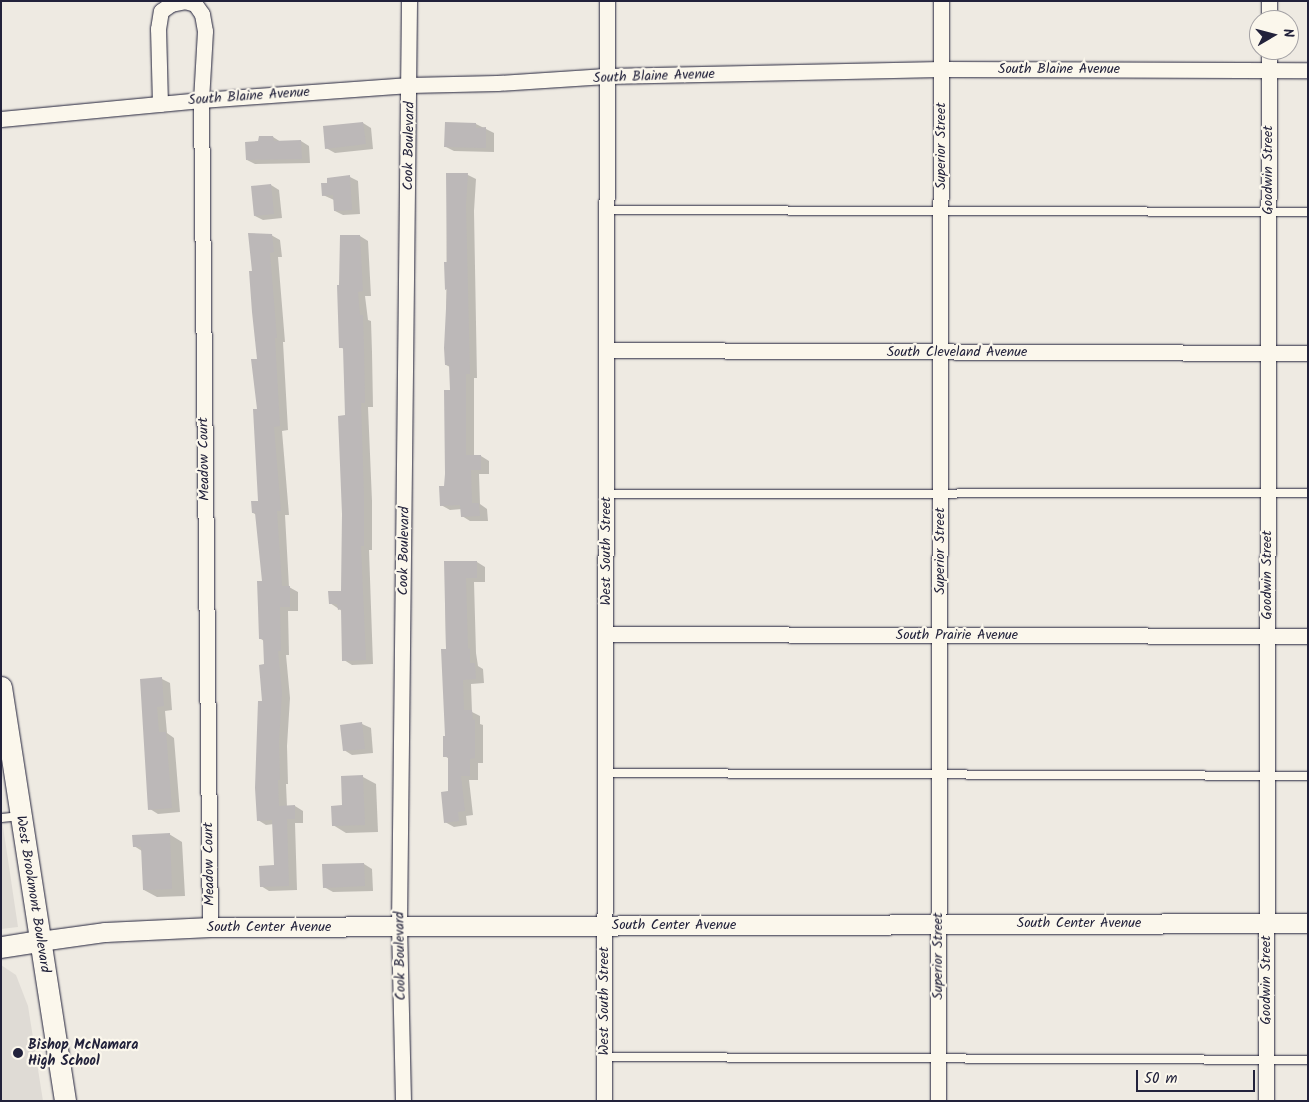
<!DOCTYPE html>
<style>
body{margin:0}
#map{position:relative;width:1309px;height:1102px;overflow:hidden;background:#eeeae2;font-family:Kalam,sans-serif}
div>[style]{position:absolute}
.built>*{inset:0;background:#dfdbd5}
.shadow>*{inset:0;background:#0003}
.building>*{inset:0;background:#bcb8b8}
.roads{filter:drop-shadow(0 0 1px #22223b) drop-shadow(0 0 1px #22223b)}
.service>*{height:8px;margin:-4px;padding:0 4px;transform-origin:4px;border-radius:4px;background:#fbf7ec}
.minor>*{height:15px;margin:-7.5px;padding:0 7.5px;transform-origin:7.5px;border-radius:7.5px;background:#fbf7ec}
.tertiary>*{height:19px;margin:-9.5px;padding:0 9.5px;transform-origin:9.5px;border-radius:9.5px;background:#fbf7ec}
.secondary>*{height:21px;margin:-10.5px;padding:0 10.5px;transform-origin:10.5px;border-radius:10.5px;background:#fbf7ec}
.dots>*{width:14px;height:14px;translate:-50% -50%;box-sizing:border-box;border:2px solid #fbf7ec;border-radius:50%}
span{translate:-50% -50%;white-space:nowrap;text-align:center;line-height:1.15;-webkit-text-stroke:4.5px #fbf7ec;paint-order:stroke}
.street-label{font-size:14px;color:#22223b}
.poi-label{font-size:14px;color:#22223b;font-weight:700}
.left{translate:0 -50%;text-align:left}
.frame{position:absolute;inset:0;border:2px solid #22223b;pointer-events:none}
.north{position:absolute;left:1249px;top:10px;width:50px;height:50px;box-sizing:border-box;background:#fbf7ec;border:1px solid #a4a2a5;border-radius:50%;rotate:82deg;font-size:14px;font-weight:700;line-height:20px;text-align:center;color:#22223b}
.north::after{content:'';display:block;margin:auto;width:18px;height:22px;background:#22223b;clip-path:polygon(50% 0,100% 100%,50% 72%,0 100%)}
.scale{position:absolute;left:1136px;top:1070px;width:119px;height:22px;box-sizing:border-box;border:2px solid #22223b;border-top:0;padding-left:6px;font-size:15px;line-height:18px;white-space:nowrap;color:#22223b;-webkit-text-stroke:4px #fbf7ec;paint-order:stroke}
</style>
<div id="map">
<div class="built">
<i style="clip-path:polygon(1px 813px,18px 927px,1px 929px)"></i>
<i style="clip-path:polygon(1px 965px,16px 975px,28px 1006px,43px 1101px,1px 1101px)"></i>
</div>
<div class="shadow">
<i style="clip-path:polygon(363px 123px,371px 128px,373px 149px,335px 153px,326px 148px)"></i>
<i style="clip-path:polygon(446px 123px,476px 124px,494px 133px,494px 152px,454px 151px,446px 147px)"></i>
<i style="clip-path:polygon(273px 137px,281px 142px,301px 141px,309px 146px,310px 163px,255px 164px,247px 160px)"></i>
<i style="clip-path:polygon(447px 174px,468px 175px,476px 179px,474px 211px,477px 378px,474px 378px,474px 456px,481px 456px,489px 461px,489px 474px,479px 474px,480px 504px,487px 509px,488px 521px,470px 521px,462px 516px,462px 509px,450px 510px,441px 505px,445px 487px,452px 391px,450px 367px,446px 365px)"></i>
<i style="clip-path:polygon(350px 177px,358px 181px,360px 214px,343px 215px,335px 211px,334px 200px,323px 195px)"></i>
<i style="clip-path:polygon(271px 185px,279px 190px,282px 218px,263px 220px,255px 216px)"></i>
<i style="clip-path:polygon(271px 235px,280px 240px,282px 257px,278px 257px,285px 342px,283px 342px,288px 430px,282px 431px,289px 515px,285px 515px,289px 587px,298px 592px,298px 611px,288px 611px,289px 655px,286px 655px,290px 698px,287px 746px,288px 784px,286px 784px,287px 807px,295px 806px,303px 811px,303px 823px,295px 823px,297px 890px,269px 891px,261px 886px,275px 867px,274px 824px,266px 825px,258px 820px,265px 665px,264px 641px,261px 639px,264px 582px,257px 515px,253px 513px,260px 502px,259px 360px,253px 272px)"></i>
<i style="clip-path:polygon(341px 236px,360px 236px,368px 241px,371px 296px,365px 296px,368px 320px,371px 321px,372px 352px,373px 407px,368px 407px,372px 501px,372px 550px,369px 550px,373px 664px,352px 665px,344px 660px,342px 611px,330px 603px,343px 592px,346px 416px,344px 349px,340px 347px)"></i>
<i style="clip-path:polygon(477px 562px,485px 567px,485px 582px,474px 582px,476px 653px,478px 666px,483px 669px,484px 683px,471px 684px,472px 712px,480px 716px,480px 724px,483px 725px,483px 763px,478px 763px,478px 780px,469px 780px,473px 815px,466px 816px,467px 825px,454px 827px,445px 822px,450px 792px,449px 759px,445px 756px,447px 737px,445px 563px)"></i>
<i style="clip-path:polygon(162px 679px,170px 683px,172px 710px,165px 711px,167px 733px,174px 738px,180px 812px,158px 814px,150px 809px,141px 680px)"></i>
<i style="clip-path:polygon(362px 724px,371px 728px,373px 753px,352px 755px,344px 750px,342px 726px)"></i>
<i style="clip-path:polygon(363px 777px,376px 784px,378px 832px,346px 833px,333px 825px)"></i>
<i style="clip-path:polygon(169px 834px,182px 842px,185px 896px,157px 897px,144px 890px,142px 851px,134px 846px)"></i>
<i style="clip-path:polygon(364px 864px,372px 869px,373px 891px,333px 892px,324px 887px)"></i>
</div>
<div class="building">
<i style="clip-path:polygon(363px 122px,366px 144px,325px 149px,323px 126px)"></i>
<i style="clip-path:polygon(445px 122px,476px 123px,476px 128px,486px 127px,486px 148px,444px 147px)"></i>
<i style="clip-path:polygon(259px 136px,273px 136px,274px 141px,301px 140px,302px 159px,246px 160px,245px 142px,258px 141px)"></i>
<i style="clip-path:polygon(446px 173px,468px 173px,466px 205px,470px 374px,466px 374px,466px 455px,481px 455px,481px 470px,471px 470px,472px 503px,479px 503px,480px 516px,461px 517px,460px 505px,440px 506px,439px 486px,444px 486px,445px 474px,444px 390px,450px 390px,449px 365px,445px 365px,444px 348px,447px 289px,445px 290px,444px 262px,447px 262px)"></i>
<i style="clip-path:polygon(350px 175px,352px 210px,334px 211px,333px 195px,322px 196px,321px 183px,327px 183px,327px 178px)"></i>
<i style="clip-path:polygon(271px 184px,274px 214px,254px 216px,251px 186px)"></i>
<i style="clip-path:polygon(248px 233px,272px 234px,274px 252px,270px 253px,277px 338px,275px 338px,280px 426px,274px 427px,281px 511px,277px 511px,282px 586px,290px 586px,290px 607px,280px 607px,281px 651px,278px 651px,282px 692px,279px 741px,280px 780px,278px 780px,279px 806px,295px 805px,295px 819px,287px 819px,289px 886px,260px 887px,259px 866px,274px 865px,272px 820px,257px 821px,255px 788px,258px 701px,262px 701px,259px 665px,264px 664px,263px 639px,259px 639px,258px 608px,257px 581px,262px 581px,255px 513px,252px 513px,251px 501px,258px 501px,253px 409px,257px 409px,251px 359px,257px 359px,252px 312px,249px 271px,252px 271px)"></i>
<i style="clip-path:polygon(340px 235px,360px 235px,363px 291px,358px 292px,360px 315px,363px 315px,364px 347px,365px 403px,361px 403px,364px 496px,364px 546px,361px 546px,366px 660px,342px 661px,341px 609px,338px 610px,337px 604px,329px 604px,328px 591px,341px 591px,342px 514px,338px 416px,345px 415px,343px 348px,339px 348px,337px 285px,339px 285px)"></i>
<i style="clip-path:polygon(444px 561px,477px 561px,477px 578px,466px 578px,468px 649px,470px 648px,470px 663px,475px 663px,476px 679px,463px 680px,464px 710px,472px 710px,473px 720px,475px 719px,475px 758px,470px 759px,470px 776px,461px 776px,465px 811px,458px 812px,459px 821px,444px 823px,441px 792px,448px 791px,448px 757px,443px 757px,443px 736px,445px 736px,441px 649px,446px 649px)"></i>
<i style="clip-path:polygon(162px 677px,164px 706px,157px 707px,159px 732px,166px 732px,172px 808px,148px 810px,140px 679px)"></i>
<i style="clip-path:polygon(362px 722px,365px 749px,343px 751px,340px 725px)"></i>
<i style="clip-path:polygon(363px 775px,365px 825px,332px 826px,331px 806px,342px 805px,341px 776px)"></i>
<i style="clip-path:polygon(170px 833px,172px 889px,143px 890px,141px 847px,133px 847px,132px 835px)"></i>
<i style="clip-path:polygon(364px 863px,365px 886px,323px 888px,322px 864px)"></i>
</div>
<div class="roads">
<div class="service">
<i style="left:607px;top:210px;width:701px;rotate:0.16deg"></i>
<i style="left:606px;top:494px;width:702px;rotate:-0.08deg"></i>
<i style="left:605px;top:773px;width:703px;rotate:0.24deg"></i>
<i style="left:1px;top:818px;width:18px;rotate:-6deg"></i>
<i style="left:604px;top:1057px;width:704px;rotate:0.24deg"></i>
</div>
<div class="minor">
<i style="left:185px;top:1px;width:10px;rotate:17deg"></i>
<i style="left:195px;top:4px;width:12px;rotate:55deg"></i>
<i style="left:202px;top:14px;width:17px;rotate:80deg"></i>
<i style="left:205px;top:31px;width:69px;rotate:93.3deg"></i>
<i style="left:201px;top:100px;width:827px;rotate:89.38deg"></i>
<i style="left:1269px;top:20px;width:19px;rotate:-90deg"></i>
<i style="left:160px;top:104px;width:75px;rotate:-91.5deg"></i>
<i style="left:158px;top:29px;width:18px;rotate:-81deg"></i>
<i style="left:161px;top:11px;width:12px;rotate:-35deg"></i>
<i style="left:171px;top:4px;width:14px;rotate:-12deg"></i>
<i style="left:1px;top:119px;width:201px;rotate:-5.4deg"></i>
<i style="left:201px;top:100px;width:209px;rotate:-4.1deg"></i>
<i style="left:409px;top:85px;width:88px;rotate:-1.3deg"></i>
<i style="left:497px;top:83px;width:109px;rotate:-3.7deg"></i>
<i style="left:606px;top:76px;width:335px;rotate:-1.2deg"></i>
<i style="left:941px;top:69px;width:367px;rotate:0.2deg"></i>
<i style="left:607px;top:350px;width:701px;rotate:0.25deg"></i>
<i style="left:605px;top:634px;width:703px;rotate:0.16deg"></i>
<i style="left:403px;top:1101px;width:175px;rotate:-91.3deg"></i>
<i style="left:399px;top:926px;width:925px;rotate:-89.38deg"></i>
<i style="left:604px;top:1101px;width:1100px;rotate:-89.84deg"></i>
<i style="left:938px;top:1101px;width:1100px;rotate:-89.84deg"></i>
<i style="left:1266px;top:1101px;width:1051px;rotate:-89.84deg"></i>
</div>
<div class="tertiary">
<i style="left:40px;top:941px;width:66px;rotate:-7.9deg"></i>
<i style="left:105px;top:932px;width:105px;rotate:-2.7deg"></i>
<i style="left:210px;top:927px;width:1098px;rotate:-0.21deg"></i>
</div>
<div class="secondary">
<i style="left:1px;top:687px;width:419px;rotate:81.2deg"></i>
<i style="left:1px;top:947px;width:39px;rotate:-9deg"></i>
</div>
</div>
<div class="dots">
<i style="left:18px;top:1053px;background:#22223b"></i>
</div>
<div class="street-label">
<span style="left:1059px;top:69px">South Blaine Avenue</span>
<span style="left:654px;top:76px;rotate:-2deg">South Blaine Avenue</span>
<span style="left:249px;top:96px;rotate:-4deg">South Blaine Avenue</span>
<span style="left:409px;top:146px;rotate:-89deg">Cook Boulevard</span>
<span style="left:941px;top:146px;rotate:-90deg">Superior Street</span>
<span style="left:1268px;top:170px;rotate:-90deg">Goodwin Street</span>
<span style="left:957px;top:352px">South Cleveland Avenue</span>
<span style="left:204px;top:459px;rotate:-91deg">Meadow Court</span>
<span style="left:404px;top:551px;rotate:-89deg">Cook Boulevard</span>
<span style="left:606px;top:551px;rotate:-90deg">West South Street</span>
<span style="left:940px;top:551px;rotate:-90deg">Superior Street</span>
<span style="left:1267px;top:575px;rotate:-90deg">Goodwin Street</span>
<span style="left:957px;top:635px">South Prairie Avenue</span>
<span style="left:209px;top:864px;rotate:-91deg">Meadow Court</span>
<span style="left:33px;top:894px;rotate:81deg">West Brookmont Boulevard</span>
<span style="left:1079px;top:923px">South Center Avenue</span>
<span style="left:674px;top:925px">South Center Avenue</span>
<span style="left:269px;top:927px">South Center Avenue</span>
<span style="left:400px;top:956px;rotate:-91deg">Cook Boulevard</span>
<span style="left:938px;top:956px;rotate:-90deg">Superior Street</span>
<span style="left:1266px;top:980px;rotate:-90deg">Goodwin Street</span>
<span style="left:604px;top:1001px;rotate:-90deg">West South Street</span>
</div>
<div class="poi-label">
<span class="left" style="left:28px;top:1053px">Bishop McNamara<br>High School</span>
</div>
<div class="frame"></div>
<div class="north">N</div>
<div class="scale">50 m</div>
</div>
